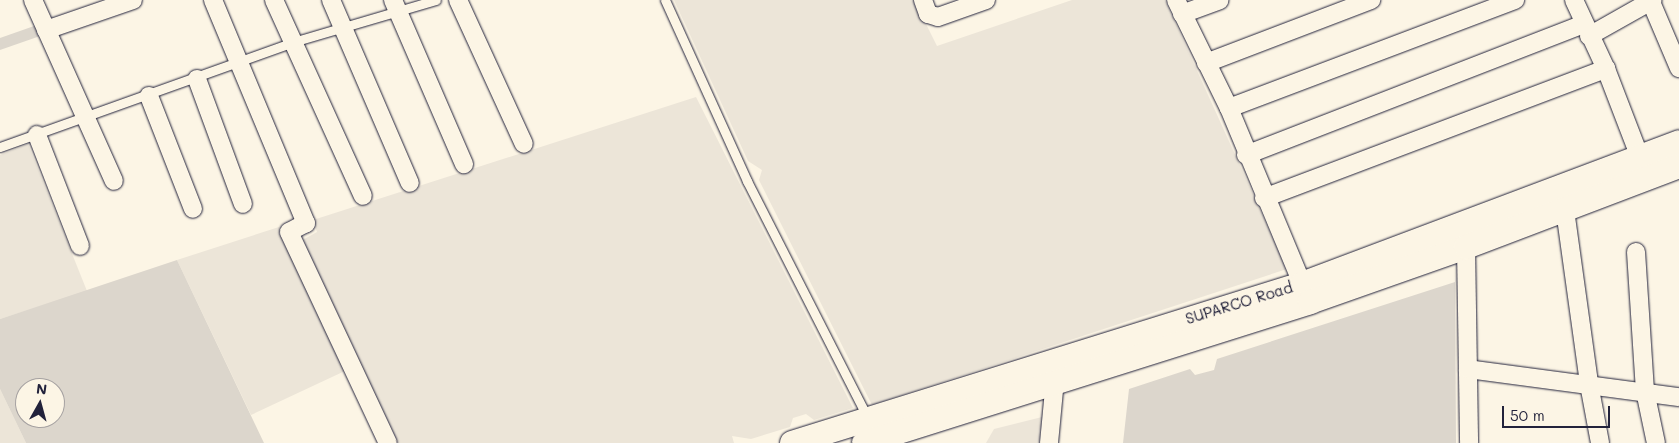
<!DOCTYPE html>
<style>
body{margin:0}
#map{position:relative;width:1679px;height:443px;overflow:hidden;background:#fcf5e5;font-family:Mali,sans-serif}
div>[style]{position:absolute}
.built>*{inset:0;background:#ece5d8}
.green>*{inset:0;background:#dcd6cc}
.roads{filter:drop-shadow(0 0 1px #22223b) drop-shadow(0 0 1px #22223b)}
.lane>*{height:9px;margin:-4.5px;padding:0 4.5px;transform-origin:4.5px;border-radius:4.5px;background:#fcf5e5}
.street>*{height:18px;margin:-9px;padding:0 9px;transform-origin:9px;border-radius:9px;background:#fcf5e5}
.secondary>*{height:24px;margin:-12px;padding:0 12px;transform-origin:12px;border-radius:12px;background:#fcf5e5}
span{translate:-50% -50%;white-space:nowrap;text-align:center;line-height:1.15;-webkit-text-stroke:5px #fcf5e5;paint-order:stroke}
.street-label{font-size:15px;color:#22223b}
.north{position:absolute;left:15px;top:378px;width:50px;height:50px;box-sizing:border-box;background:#fcf5e5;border:1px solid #a5a1a1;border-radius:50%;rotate:7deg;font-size:14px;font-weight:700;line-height:20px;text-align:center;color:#22223b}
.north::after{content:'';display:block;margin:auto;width:18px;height:22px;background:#22223b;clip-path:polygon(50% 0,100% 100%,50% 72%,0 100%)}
.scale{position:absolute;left:1502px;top:406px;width:108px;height:22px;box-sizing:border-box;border:2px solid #22223b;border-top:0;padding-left:6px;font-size:15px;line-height:18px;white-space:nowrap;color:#22223b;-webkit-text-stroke:4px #fcf5e5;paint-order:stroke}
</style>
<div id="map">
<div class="built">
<i style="clip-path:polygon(674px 0,914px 0,937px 46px,1072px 0,1165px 0,1287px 269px,872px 405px,759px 180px,762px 170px,748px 161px)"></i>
<i style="clip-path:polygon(696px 97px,853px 408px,814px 420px,806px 414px,793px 418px,790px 427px,751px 439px,732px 436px,734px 443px,394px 443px,299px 242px,317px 232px,313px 220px)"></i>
<i style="clip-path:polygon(28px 144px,87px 291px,0 319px,0 155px)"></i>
<i style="clip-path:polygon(279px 227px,347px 370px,251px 415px,177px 260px)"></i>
<i style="clip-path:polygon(0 389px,26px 443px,0 443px)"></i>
<i style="clip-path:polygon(1042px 417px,1039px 443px,986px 443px,994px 429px)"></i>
</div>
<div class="green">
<i style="clip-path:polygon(37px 25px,43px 35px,0 50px,0 38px)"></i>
<i style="clip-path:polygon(evenodd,177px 260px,264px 443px,26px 443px,0 389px,0 319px,177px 260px,25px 388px,55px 388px,55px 418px,25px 418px,25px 388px)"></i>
<i style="clip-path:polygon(1455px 282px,1456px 443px,1123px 443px,1129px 389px,1190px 369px,1195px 375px,1214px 370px,1217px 359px)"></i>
</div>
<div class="roads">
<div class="lane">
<i style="left:665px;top:0;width:199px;rotate:65.6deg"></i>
<i style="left:747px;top:181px;width:266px;rotate:63deg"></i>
<i style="left:0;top:147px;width:311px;rotate:-19.7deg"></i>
<i style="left:293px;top:42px;width:149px;rotate:-16.4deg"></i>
</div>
<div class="street">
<i style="left:33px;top:0;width:198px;rotate:65.9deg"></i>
<i style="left:213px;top:0;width:242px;rotate:67.4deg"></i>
<i style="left:306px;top:223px;width:19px;rotate:152deg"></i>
<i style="left:289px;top:232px;width:233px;rotate:64.9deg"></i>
<i style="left:274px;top:0;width:215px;rotate:65.6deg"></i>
<i style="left:331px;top:0;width:199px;rotate:66.7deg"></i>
<i style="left:393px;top:0;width:179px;rotate:66.6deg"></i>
<i style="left:458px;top:0;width:158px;rotate:65.4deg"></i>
<i style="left:923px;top:0;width:15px;rotate:70deg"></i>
<i style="left:928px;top:14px;width:10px;rotate:17deg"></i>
<i style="left:938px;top:17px;width:51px;rotate:-19.5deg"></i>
<i style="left:1176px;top:0;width:120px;rotate:63.9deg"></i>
<i style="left:1229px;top:108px;width:203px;rotate:67.4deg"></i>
<i style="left:1574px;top:0;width:76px;rotate:65.1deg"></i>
<i style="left:1606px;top:69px;width:106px;rotate:69deg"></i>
<i style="left:1651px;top:2px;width:72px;rotate:67deg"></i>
<i style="left:1182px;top:14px;width:40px;rotate:-20.2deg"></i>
<i style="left:46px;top:30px;width:92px;rotate:-19deg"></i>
<i style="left:1589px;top:36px;width:73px;rotate:-29.4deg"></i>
<i style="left:1206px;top:63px;width:177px;rotate:-20.9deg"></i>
<i style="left:197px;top:79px;width:133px;rotate:69.8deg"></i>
<i style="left:149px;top:96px;width:121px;rotate:68.7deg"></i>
<i style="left:1229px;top:108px;width:306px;rotate:-20.7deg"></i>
<i style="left:37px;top:135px;width:119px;rotate:68.8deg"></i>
<i style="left:1246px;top:155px;width:362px;rotate:-21.2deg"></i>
<i style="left:1264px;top:198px;width:366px;rotate:-20.7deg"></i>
<i style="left:1565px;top:210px;width:176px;rotate:82.1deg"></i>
<i style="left:1589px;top:384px;width:60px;rotate:79.4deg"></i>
<i style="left:1466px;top:247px;width:196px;rotate:89.1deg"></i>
<i style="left:1636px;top:252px;width:139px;rotate:86.3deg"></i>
<i style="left:1645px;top:391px;width:53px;rotate:78.1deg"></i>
<i style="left:1468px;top:369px;width:213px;rotate:7.6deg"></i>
<i style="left:1049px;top:443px;width:63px;rotate:-84.6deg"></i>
</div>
<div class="secondary">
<i style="left:792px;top:443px;width:534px;rotate:-17.32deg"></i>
<i style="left:1302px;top:284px;width:403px;rotate:-20.6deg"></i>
<i style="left:864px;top:443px;width:468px;rotate:-17.5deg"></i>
<i style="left:1310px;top:302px;width:165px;rotate:-19.4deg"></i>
<i style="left:1466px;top:247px;width:228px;rotate:-20.8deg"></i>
</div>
</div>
<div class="street-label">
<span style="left:1239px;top:303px;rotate:-17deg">SUPARCO Road</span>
</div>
<div class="north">N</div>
<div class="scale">50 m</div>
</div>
